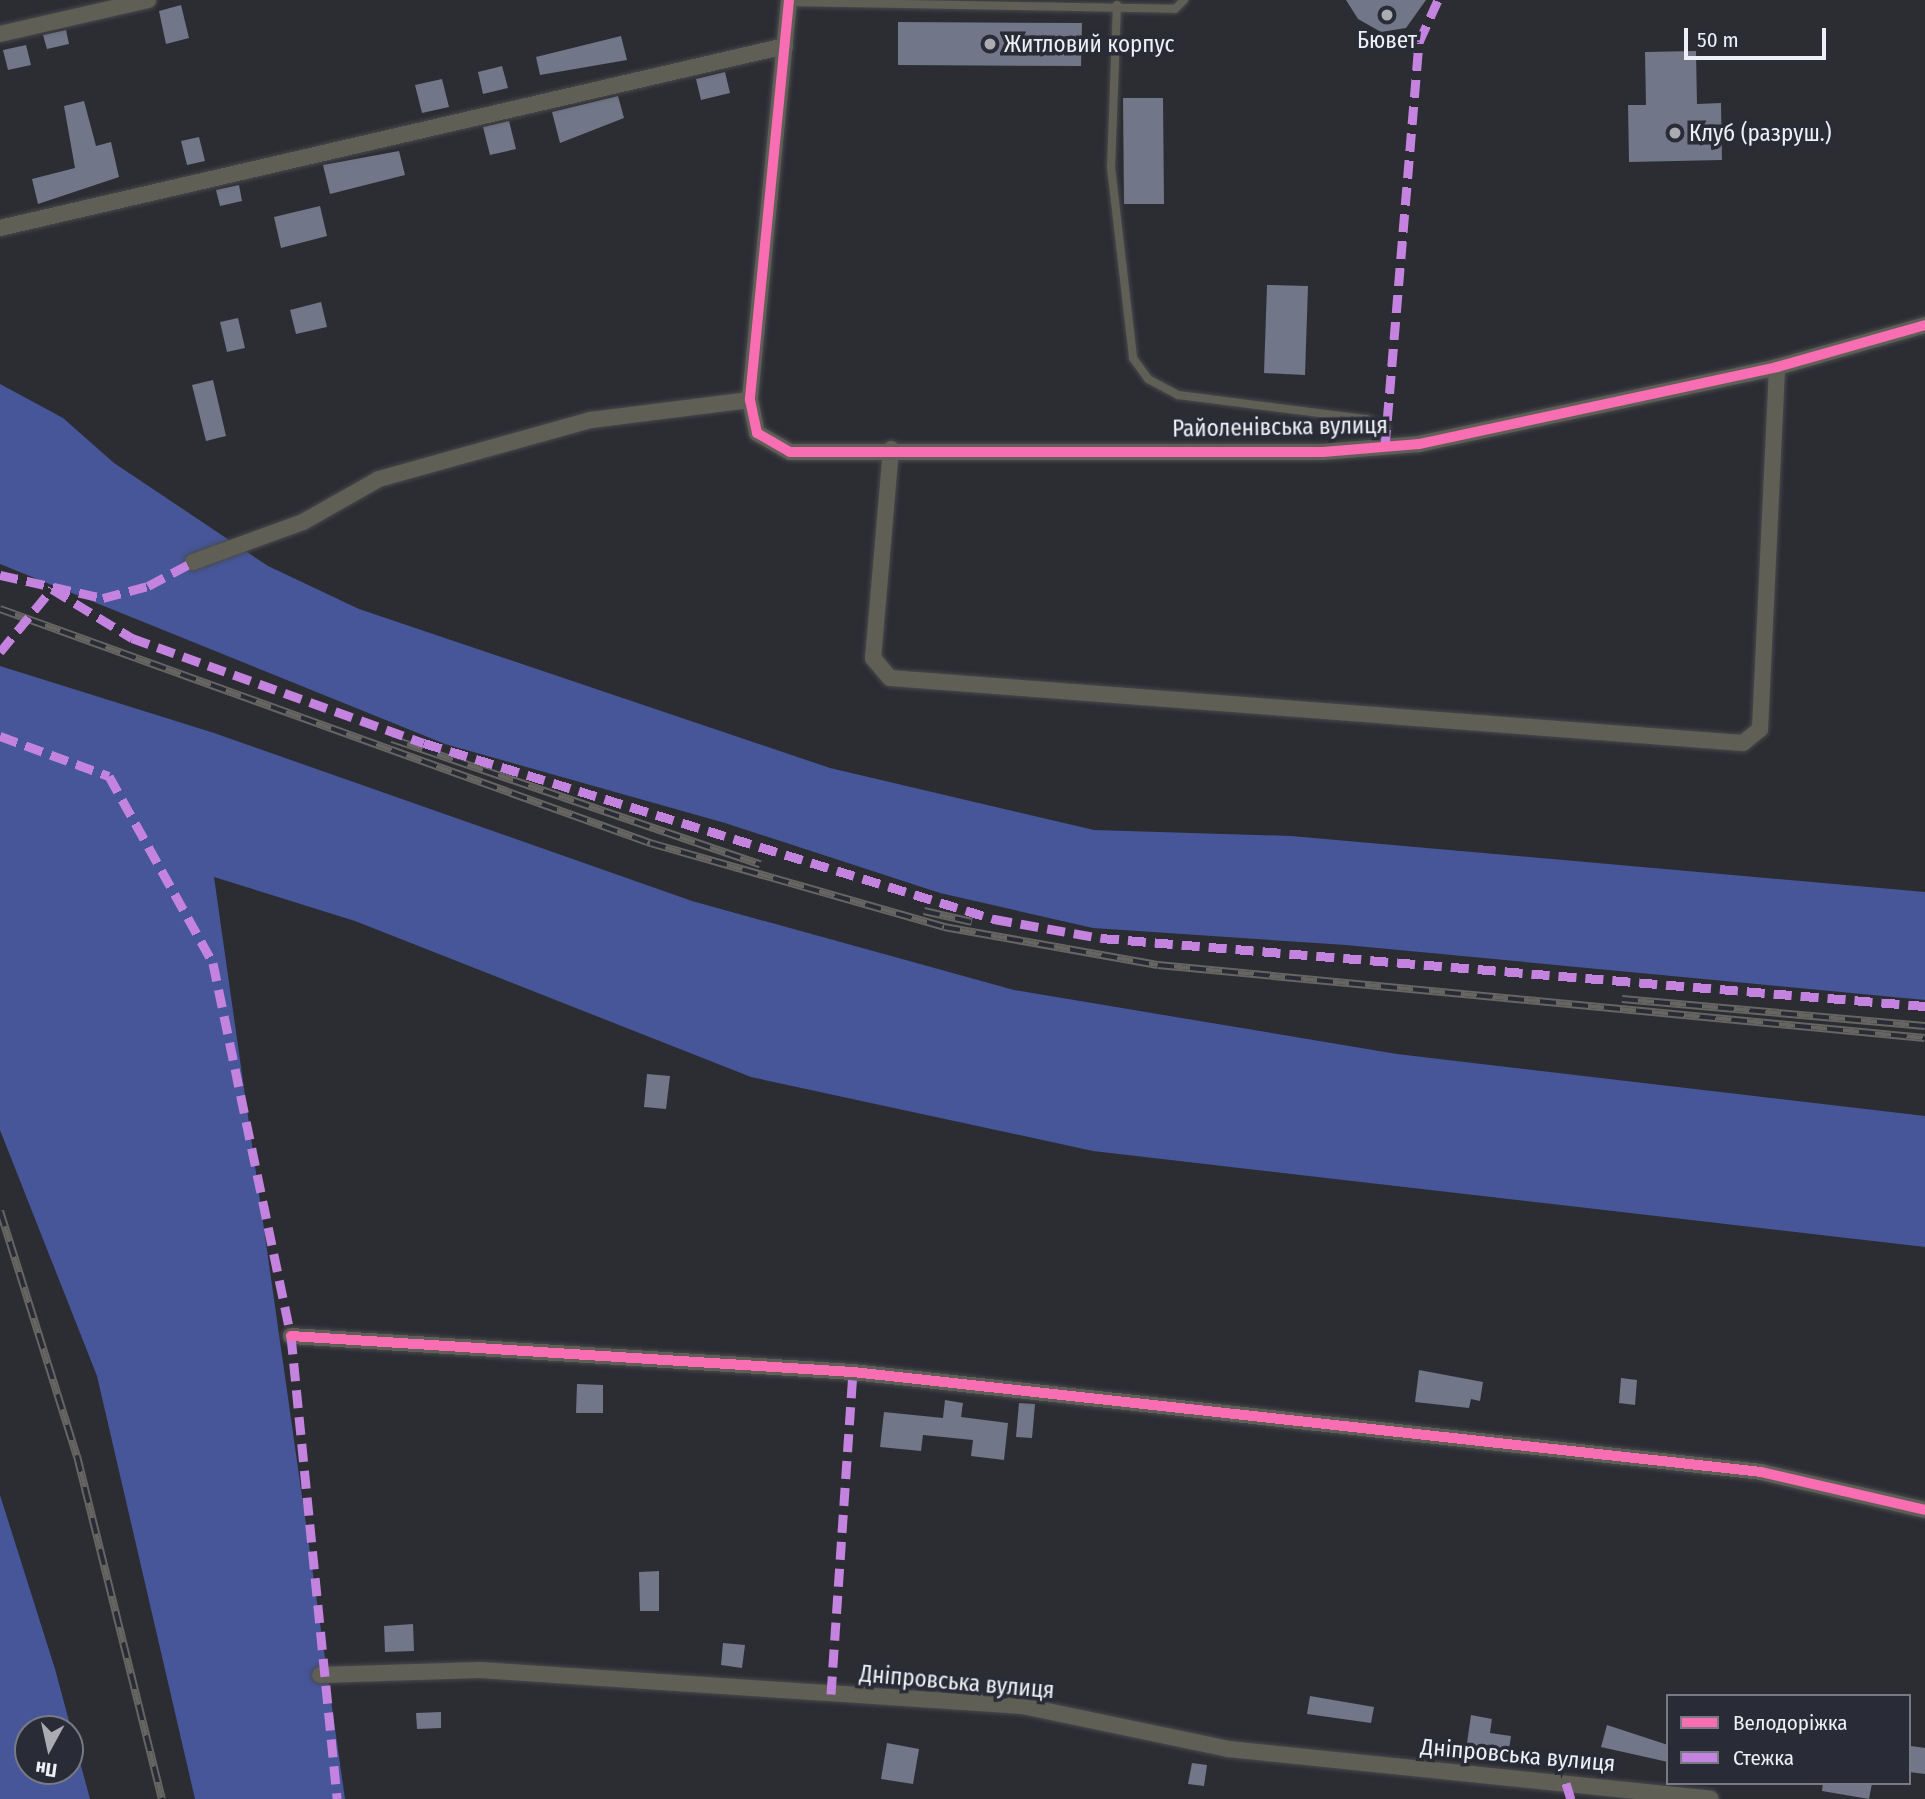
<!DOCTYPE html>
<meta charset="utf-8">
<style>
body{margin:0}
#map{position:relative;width:1925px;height:1799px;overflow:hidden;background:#2c2d33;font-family:"Fira Sans Condensed",sans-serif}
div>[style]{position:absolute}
.forest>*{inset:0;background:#465698}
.building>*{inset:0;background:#717688}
.roads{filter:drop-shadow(0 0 2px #48494e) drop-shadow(0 0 2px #48494e)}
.lane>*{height:8px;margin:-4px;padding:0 4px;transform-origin:4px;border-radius:4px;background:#605f55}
.street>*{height:16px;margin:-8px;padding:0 8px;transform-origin:8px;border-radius:8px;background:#605f55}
.rail>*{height:8px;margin-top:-4px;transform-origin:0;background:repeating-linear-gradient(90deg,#292c36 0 16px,#666562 0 32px);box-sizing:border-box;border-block:2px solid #666562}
.quiet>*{height:9px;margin-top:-4.5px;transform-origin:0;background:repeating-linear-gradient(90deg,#c483df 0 18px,transparent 0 27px)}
.cycleway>*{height:10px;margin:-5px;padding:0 5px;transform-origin:5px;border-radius:5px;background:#f96db3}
.dots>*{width:19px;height:19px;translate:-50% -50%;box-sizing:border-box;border:4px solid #292c36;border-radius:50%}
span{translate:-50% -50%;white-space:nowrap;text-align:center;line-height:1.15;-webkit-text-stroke:7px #292c36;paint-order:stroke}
.poi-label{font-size:23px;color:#eef0f7}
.left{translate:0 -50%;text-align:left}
.street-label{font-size:23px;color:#eef0f7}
.legend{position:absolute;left:1666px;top:1694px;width:245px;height:91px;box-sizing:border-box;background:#292c36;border:2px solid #787a83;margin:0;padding:9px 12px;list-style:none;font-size:21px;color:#eef0f7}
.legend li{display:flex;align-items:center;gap:14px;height:35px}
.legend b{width:35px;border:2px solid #787a83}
.north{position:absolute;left:14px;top:1715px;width:70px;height:70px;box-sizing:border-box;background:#292c36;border:2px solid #787a83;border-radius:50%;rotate:188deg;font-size:19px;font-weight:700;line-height:28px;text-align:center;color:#eef0f7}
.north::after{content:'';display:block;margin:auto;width:24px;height:32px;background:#aaacb2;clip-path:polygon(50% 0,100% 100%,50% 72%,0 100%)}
.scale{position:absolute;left:1684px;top:28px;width:142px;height:32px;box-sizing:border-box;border:4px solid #eef0f7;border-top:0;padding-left:9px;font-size:21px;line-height:24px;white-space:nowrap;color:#eef0f7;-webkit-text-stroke:5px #292c36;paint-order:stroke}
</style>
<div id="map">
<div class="forest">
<i style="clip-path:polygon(0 384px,63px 418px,114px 463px,268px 566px,359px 609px,830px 768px,1094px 830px,1291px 836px,1925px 892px,1925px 1000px,1346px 945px,1093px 928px,940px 893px,725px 823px,445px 744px,0 564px)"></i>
<i style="clip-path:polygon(0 666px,214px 733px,692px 901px,1014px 990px,1397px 1054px,1925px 1116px,1925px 1247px,1093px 1151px,751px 1077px,355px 921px,214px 877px,345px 1799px,195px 1799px,97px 1376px,0 1130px)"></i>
<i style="clip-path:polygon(evenodd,0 1495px,55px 1669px,90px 1799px,0 1799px,0 1495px,28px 1729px,70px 1729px,70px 1771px,28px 1771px,28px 1729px)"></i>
</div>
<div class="building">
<i style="clip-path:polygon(1346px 0,1426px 0,1406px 28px,1381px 32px,1358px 19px)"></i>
<i style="clip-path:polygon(181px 5px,189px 38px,166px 44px,159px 11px)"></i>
<i style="clip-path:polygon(898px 22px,1082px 23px,1081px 66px,898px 65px)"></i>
<i style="clip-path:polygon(66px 30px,69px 44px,47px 49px,43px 35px)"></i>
<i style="clip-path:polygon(621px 36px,627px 60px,540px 75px,536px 57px)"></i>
<i style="clip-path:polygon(26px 45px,31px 65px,8px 70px,3px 50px)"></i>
<i style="clip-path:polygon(1696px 51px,1697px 104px,1721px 103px,1722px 160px,1629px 162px,1628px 105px,1646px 105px,1645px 52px)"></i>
<i style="clip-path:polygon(502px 66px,508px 88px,483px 94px,478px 72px)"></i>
<i style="clip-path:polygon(725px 72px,730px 93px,701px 100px,696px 79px)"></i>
<i style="clip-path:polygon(442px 79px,449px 107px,422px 113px,415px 85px)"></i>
<i style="clip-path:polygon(618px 96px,624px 118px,560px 143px,552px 112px)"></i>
<i style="clip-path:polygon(1123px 98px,1163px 98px,1164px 204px,1124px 204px)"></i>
<i style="clip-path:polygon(84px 101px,96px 146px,111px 142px,119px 177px,38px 204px,32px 179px,75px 168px,64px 106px)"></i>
<i style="clip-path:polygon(509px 121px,516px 149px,490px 155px,483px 127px)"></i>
<i style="clip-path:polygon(199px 137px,205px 161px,187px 165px,181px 141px)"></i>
<i style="clip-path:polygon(399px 151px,405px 175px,330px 194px,323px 165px)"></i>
<i style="clip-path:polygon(239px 185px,242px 201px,220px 206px,216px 190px)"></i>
<i style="clip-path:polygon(320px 206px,327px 236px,281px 248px,274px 217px)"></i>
<i style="clip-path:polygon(1267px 285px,1308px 286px,1305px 375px,1264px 373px)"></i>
<i style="clip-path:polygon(321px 302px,327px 327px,296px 334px,290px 310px)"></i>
<i style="clip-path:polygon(238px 318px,245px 348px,227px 352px,220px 322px)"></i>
<i style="clip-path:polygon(213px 380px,226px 436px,206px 441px,192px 385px)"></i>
<i style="clip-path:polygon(647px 1074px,670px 1076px,666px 1109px,644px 1107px)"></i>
<i style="clip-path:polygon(1419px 1370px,1483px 1382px,1480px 1401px,1471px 1399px,1469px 1408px,1415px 1402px)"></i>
<i style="clip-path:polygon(1621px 1378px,1637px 1380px,1635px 1405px,1619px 1403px)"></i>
<i style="clip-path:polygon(577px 1384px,603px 1385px,603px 1413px,576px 1413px)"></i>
<i style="clip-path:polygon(945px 1400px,963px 1403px,961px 1417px,1008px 1423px,1004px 1460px,971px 1456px,973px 1440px,923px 1435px,921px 1451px,880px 1447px,884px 1412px,943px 1418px)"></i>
<i style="clip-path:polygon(1019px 1403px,1035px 1404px,1032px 1438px,1016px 1437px)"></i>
<i style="clip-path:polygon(659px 1571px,659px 1611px,640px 1611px,639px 1572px)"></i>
<i style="clip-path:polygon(413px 1624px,414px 1651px,385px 1652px,384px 1626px)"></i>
<i style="clip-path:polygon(723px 1643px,745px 1645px,742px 1668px,721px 1665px)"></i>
<i style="clip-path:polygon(1310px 1696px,1374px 1707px,1371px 1723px,1307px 1714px)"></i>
<i style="clip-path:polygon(441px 1712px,441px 1728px,417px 1729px,416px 1713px)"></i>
<i style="clip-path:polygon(1471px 1715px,1492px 1719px,1490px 1733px,1511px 1736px,1508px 1756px,1466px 1750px)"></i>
<i style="clip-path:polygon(1607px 1725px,1668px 1745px,1668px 1762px,1601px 1747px)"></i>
<i style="clip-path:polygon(887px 1743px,919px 1749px,913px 1784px,881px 1779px)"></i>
<i style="clip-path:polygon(1911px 1746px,1925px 1748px,1925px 1774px,1909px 1772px)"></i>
<i style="clip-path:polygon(1192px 1763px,1207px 1765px,1204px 1786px,1188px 1784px)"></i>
<i style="clip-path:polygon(1823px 1783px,1872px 1783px,1869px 1799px,1822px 1791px)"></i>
</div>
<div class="roads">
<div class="lane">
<i style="left:789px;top:2px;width:386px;rotate:1deg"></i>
<i style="left:1175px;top:9px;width:13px;rotate:-45deg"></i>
<i style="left:1117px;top:5px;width:162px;rotate:92.1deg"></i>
<i style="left:1111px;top:167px;width:192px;rotate:83.4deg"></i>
<i style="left:1133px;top:358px;width:26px;rotate:54deg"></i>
<i style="left:1148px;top:379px;width:34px;rotate:28deg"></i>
<i style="left:1178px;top:395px;width:190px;rotate:7.3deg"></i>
<i style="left:1366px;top:419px;width:22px;rotate:24deg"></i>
</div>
<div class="street">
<i style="left:789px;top:0;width:402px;rotate:95.6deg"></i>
<i style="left:750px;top:400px;width:34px;rotate:78deg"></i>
<i style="left:757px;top:433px;width:38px;rotate:30deg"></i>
<i style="left:790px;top:452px;width:533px"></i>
<i style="left:1323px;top:452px;width:96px;rotate:-4.8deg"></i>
<i style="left:1419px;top:444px;width:366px;rotate:-12.1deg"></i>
<i style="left:1777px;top:367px;width:154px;rotate:-15.8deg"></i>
<i style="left:0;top:34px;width:152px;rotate:-12.9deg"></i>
<i style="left:0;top:228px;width:806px;rotate:-13.05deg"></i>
<i style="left:891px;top:449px;width:210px;rotate:94.9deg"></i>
<i style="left:873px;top:658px;width:26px;rotate:50deg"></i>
<i style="left:890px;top:678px;width:855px;rotate:4.36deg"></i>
<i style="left:1743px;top:743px;width:22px;rotate:-39deg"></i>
<i style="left:1760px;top:729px;width:362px;rotate:-87.3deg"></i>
<i style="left:193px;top:562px;width:117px;rotate:-20deg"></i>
<i style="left:303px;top:522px;width:87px;rotate:-29.5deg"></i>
<i style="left:379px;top:479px;width:220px;rotate:-15.6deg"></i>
<i style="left:591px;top:420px;width:160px;rotate:-7.2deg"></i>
<i style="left:291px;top:1336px;width:563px;rotate:3.67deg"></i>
<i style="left:853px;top:1372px;width:913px;rotate:6.28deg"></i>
<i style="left:1761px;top:1472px;width:168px;rotate:13deg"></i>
<i style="left:320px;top:1675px;width:160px;rotate:-1.8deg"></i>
<i style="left:480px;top:1670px;width:544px;rotate:3.79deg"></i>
<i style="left:1023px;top:1706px;width:210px;rotate:11.8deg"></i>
<i style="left:1229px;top:1749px;width:484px;rotate:5.9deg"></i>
</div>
</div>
<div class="rail">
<i style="left:0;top:609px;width:691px;rotate:19.8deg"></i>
<i style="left:650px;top:843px;width:306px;rotate:15.9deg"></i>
<i style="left:944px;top:927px;width:217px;rotate:10.1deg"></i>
<i style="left:1158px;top:965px;width:770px;rotate:5.44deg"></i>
<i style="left:392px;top:739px;width:389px;rotate:18.8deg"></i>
<i style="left:924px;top:911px;width:49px;rotate:12.9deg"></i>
<i style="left:1622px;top:999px;width:304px;rotate:5.1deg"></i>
<i style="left:0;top:1211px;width:257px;rotate:72.6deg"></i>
<i style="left:77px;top:1456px;width:353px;rotate:76.1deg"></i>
</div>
<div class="quiet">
<i style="left:1385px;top:447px;width:406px;rotate:-85.2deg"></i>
<i style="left:1419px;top:42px;width:46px;rotate:-65.7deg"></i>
<i style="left:0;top:575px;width:106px;rotate:12.6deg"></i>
<i style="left:103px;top:598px;width:47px;rotate:-14.9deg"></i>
<i style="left:148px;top:586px;width:51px;rotate:-28.1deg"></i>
<i style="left:0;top:652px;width:82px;rotate:-50.5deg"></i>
<i style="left:52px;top:589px;width:94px;rotate:31.5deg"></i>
<i style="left:132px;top:638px;width:310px;rotate:19.8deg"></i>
<i style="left:424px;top:743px;width:597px;rotate:17.16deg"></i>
<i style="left:994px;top:919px;width:109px;rotate:10.1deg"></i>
<i style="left:1101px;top:938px;width:827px;rotate:4.72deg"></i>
<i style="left:0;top:736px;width:116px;rotate:20.2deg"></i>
<i style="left:109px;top:776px;width:214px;rotate:60.9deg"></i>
<i style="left:213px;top:963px;width:381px;rotate:78.2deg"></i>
<i style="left:291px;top:1336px;width:465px;rotate:84.3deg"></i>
<i style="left:831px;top:1694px;width:323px;rotate:-86.1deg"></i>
<i style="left:1566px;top:1783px;width:17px;rotate:73deg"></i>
</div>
<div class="cycleway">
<i style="left:789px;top:0;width:402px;rotate:95.6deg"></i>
<i style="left:750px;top:400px;width:34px;rotate:78deg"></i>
<i style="left:757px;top:433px;width:38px;rotate:30deg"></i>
<i style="left:790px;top:452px;width:533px"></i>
<i style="left:1323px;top:452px;width:96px;rotate:-4.8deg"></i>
<i style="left:1419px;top:444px;width:366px;rotate:-12.1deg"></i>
<i style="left:1777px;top:367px;width:154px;rotate:-15.8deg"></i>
<i style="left:291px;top:1336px;width:563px;rotate:3.67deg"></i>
<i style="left:853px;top:1372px;width:913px;rotate:6.28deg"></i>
<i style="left:1761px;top:1472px;width:168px;rotate:13deg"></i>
</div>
<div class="dots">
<i style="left:1387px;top:15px;background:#aaacb2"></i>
<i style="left:990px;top:44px;background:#aaacb2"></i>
<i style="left:1675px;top:133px;background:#aaacb2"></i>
</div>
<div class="poi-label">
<span style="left:1387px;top:40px">Бювет</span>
<span class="left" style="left:1004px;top:44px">Житловий корпус</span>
<span class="left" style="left:1689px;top:133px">Клуб (разруш.)</span>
</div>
<div class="street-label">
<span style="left:1280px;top:427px;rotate:-1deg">Райоленівська вулиця</span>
<span style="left:957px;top:1682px;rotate:5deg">Дніпровська вулиця</span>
<span style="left:1518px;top:1755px;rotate:5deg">Дніпровська вулиця</span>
</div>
<ul class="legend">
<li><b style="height:9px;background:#f96db3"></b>Велодоріжка</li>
<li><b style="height:9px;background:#c483df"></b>Стежка</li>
</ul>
<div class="north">Пн</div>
<div class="scale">50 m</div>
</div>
